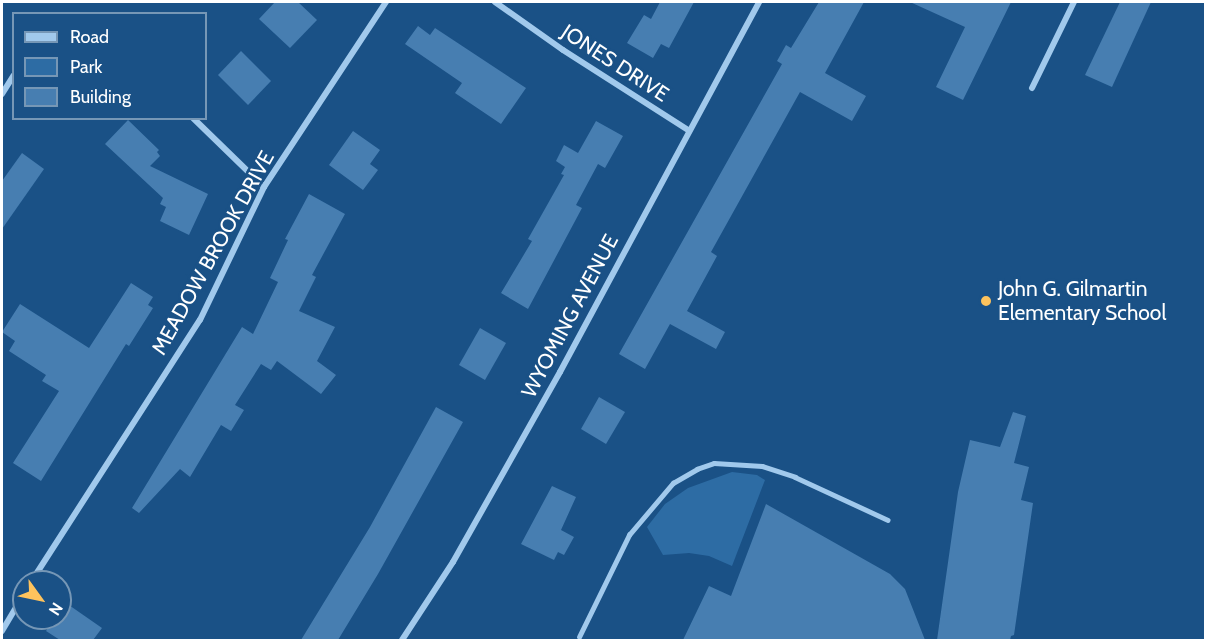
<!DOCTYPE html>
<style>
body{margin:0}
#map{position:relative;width:1207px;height:642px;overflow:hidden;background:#1a5186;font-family:Cabin,sans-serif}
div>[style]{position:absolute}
.green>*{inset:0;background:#2d6ca4}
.building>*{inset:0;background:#477eb1}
.service>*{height:4.5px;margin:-2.25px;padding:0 2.25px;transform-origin:2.25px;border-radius:2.25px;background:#a1c9ec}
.minor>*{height:6px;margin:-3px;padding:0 3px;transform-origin:3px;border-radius:3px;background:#a1c9ec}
.dots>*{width:16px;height:16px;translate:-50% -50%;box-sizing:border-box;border:3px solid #1a5186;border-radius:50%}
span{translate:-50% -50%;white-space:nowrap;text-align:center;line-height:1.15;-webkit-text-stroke:5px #1a5186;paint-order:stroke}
.street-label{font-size:21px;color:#fff}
.poi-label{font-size:21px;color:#fff}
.left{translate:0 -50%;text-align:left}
.frame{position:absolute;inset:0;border:3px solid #fff;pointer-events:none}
.legend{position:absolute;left:12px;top:12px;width:195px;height:108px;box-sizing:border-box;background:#1a5186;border:2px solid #7697b6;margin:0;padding:8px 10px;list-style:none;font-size:18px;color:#fff}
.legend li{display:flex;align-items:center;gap:12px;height:30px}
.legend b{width:30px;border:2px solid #7697b6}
.north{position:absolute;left:12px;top:570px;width:60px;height:60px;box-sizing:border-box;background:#1a5186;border:2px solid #7697b6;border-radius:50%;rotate:123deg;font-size:16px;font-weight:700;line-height:24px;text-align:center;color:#fff}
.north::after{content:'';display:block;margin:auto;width:21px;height:27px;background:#fec35d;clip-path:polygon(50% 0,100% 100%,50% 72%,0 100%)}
</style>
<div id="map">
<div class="green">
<i style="clip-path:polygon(732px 472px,757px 475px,765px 480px,732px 566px,709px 556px,689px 553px,663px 555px,647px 527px,665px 504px,688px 488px)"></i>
</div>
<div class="building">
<i style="clip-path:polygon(275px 2px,298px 2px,317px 20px,290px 48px,259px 19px)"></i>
<i style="clip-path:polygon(660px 2px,694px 2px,669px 48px,661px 44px,653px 58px,627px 43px,644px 15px,651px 19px)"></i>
<i style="clip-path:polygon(819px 2px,864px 2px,825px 73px,866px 96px,852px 121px,800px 92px,711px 252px,717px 256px,687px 311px,725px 332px,716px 349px,670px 324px,645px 369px,619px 354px,782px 64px,777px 61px,786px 45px,791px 48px)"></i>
<i style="clip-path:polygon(910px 2px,1011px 2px,963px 100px,936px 87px,965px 27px)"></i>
<i style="clip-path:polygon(1120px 2px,1151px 2px,1112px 87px,1085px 75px)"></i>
<i style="clip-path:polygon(418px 26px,430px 35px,435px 28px,526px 88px,501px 124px,455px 93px,462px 83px,405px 44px)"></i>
<i style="clip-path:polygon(241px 51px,271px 81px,248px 105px,218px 75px)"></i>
<i style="clip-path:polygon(128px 120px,159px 150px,157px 152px,160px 156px,150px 166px,208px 194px,189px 235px,160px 221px,166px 207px,160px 204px,163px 198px,105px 144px)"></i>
<i style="clip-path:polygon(596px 121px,623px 136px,605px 168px,598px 164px,576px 205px,582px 208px,528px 309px,501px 293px,532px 241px,528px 239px,564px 175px,561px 174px,565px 167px,556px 161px,564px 145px,578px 153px)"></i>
<i style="clip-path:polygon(353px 131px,380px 150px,370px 164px,378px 170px,363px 190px,329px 165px)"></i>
<i style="clip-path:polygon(22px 153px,44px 169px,2px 229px,2px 181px)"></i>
<i style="clip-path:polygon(309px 194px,345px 214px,312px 275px,316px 277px,299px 311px,335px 327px,317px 361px,336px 375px,321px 394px,277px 361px,271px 370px,261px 364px,235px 405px,244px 410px,231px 431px,221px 425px,190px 477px,180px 469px,139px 513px,132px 508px,242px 327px,253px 334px,278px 282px,270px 278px,288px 240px,285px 239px)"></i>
<i style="clip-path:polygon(131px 283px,153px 297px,148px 305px,153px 308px,129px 346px,126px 344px,41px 481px,13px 463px,59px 391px,42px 381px,46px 375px,9px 351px,15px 341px,2px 332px,20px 304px,89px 348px)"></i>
<i style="clip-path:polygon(480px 328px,506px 343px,485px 380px,459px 365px)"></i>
<i style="clip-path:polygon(599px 397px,625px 412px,606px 444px,581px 429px)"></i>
<i style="clip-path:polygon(436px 407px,463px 422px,378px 574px,338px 640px,301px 640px,370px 527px)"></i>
<i style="clip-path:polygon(1013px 412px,1026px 416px,1014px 463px,1029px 467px,1021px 500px,1033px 503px,1014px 635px,1011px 636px,1010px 640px,937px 640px,958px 492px,970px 440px,1000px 447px)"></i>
<i style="clip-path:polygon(552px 486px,576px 497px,561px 530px,574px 537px,564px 555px,558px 552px,554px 560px,521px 544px)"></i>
<i style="clip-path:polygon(766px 504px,890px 574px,905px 589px,925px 640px,683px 640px,709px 586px,731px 596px)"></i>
<i style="clip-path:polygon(66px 603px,102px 628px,93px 640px,60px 640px,46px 631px,55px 618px,60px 618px,60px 611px)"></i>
</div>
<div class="service">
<i style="left:579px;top:637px;width:114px;rotate:-63.9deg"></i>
<i style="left:629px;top:535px;width:68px;rotate:-49.8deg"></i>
<i style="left:673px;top:483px;width:28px;rotate:-30deg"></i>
<i style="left:697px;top:469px;width:18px;rotate:-19deg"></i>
<i style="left:714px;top:463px;width:48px;rotate:3.6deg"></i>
<i style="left:762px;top:466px;width:35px;rotate:18deg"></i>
<i style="left:795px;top:477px;width:102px;rotate:24.8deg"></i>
</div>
<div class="minor">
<i style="left:495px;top:2px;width:83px;rotate:35.2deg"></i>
<i style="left:563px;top:50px;width:148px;rotate:32.6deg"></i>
<i style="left:1032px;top:88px;width:96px;rotate:-64deg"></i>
<i style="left:2px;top:94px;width:22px;rotate:-58deg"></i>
<i style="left:193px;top:118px;width:99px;rotate:44.2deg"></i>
<i style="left:31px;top:582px;width:312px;rotate:-57.2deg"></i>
<i style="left:200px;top:320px;width:148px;rotate:-64.3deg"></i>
<i style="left:264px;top:187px;width:222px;rotate:-56.6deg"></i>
<i style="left:2px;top:631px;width:43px;rotate:-59.3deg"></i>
<i style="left:402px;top:640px;width:93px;rotate:-56.8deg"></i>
<i style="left:453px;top:562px;width:218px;rotate:-60.6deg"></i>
<i style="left:560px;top:372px;width:420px;rotate:-61.7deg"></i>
</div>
<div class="dots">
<i style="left:986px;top:301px;background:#fec35d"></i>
</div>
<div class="street-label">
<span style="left:615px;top:63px;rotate:33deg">JONES DRIVE</span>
<span style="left:213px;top:253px;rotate:-61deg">MEADOW BROOK DRIVE</span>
<span style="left:570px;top:316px;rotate:-62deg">WYOMING AVENUE</span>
</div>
<div class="poi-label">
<span class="left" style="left:998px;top:301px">John G. Gilmartin<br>Elementary School</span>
</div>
<div class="frame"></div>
<ul class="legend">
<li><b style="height:8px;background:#a1c9ec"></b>Road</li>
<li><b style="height:16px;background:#2d6ca4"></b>Park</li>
<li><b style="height:16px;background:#477eb1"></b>Building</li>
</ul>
<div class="north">N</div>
</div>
